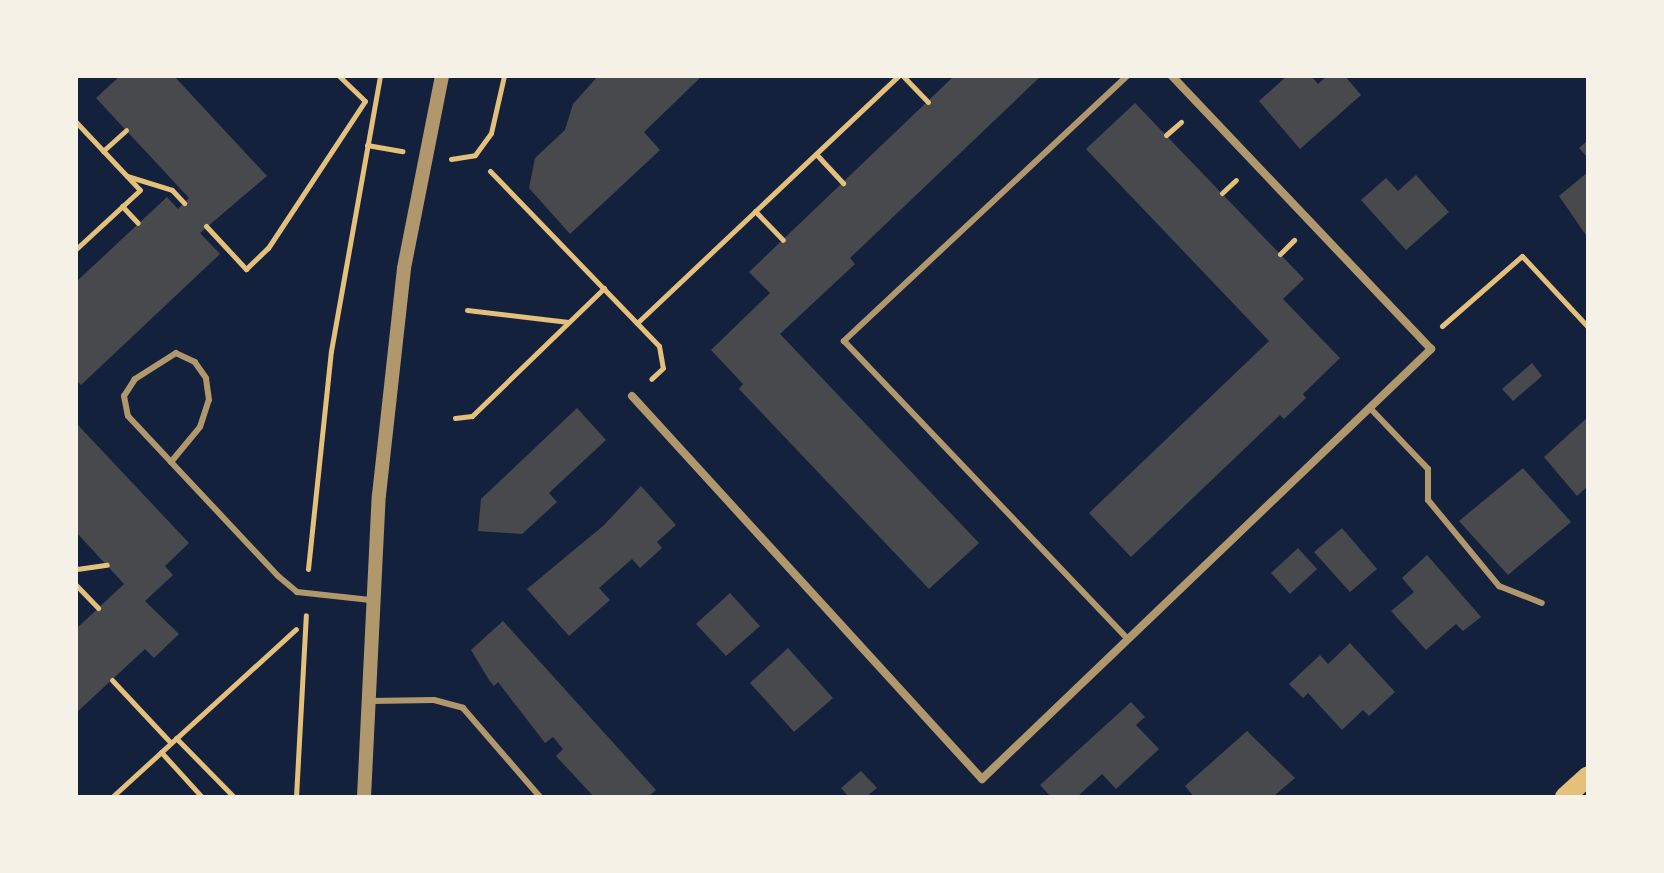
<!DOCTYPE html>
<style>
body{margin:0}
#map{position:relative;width:1664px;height:873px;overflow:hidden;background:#14213d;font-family:Poppins,sans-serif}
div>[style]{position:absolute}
.building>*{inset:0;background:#48494c}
.path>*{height:5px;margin:-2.5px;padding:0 2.5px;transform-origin:2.5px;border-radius:2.5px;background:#e5c07b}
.service>*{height:6px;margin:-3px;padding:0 3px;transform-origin:3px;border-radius:3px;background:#b1986c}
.minor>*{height:8px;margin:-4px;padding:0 4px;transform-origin:4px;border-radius:4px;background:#b1986c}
.tertiary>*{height:14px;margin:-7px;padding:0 7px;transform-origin:7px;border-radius:7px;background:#b1986c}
.primary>*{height:20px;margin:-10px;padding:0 10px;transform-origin:10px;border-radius:10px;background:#e5c07b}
span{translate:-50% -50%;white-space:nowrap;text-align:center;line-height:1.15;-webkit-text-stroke:7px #f6f1e7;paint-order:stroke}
.frame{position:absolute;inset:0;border:78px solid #f6f1e7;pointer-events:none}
</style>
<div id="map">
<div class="building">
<i style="clip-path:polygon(120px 76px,174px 76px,267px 176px,200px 233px,220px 254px,81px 385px,76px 380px,76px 282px,167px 197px,178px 209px,189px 198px,96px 98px)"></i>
<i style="clip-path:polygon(598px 76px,702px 76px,644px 132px,660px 150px,570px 234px,529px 188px,535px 158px,565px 130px,573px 104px)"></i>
<i style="clip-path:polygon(954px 76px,1041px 76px,850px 258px,855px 264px,780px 334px,979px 543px,929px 589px,739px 389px,743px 384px,711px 350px,770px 293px,749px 272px)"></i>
<i style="clip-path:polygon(1287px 76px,1311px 76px,1318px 84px,1327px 76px,1345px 76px,1361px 95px,1300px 149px,1259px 101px)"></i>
<i style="clip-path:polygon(1135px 103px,1304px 279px,1283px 299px,1340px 358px,1303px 394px,1306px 398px,1284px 419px,1280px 415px,1131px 557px,1089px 513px,1269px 341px,1086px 149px)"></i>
<i style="clip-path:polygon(1588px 140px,1588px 158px,1579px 148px)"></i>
<i style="clip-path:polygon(1588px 172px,1588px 238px,1559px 196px)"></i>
<i style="clip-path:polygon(1416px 175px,1449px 212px,1406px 250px,1361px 200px,1386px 178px,1398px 191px)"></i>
<i style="clip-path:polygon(1532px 363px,1542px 376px,1513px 401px,1502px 389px)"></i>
<i style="clip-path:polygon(577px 408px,606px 440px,549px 493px,557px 502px,522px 534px,478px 531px,481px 499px)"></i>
<i style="clip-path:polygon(1588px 417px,1588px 486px,1577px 496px,1544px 457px)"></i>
<i style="clip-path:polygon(76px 423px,189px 543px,165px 566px,173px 575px,145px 601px,179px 634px,154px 658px,145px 649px,76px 713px,76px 629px,124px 584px,76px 532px)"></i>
<i style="clip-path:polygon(1523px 468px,1571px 522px,1508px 575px,1459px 521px)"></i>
<i style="clip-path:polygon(641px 486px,676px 525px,657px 542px,662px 548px,640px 568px,632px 559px,599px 588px,610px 600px,569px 636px,527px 589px,603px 526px)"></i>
<i style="clip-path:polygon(1342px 528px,1377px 569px,1350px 592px,1314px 552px)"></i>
<i style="clip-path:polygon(1298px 548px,1317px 569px,1290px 594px,1271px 573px)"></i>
<i style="clip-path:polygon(1427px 555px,1481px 617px,1463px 631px,1456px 624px,1426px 650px,1391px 611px,1414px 592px,1402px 578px)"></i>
<i style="clip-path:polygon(730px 593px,760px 626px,726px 656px,696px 624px)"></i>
<i style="clip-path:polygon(503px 621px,656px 790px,648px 797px,594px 797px,556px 756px,563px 749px,553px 737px,545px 743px,498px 682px,494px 686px,489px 680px,471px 650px)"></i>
<i style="clip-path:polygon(1350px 643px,1395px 692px,1369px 716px,1363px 710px,1342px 730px,1308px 693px,1303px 698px,1289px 684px,1320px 655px,1328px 664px)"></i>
<i style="clip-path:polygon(788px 648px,833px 698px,794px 732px,750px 683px)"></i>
<i style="clip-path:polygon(1131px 702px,1145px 717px,1136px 725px,1159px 749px,1116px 789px,1102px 774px,1077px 797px,1051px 797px,1040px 785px)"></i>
<i style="clip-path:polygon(1247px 731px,1295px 778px,1275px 795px,1194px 797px,1185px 786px)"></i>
<i style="clip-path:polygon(861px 771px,877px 788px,866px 797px,849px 797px,841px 788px)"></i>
</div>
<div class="path">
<i style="left:903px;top:76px;width:36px;rotate:46deg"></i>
<i style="left:76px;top:122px;width:93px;rotate:46.7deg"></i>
<i style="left:140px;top:190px;width:87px;rotate:137.3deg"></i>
<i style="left:1166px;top:135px;width:20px;rotate:-41deg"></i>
<i style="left:367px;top:145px;width:36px;rotate:10deg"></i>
<i style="left:103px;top:151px;width:31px;rotate:-42deg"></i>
<i style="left:816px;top:154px;width:40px;rotate:47deg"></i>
<i style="left:451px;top:159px;width:24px;rotate:-9deg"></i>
<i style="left:475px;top:155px;width:27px;rotate:-54deg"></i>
<i style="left:491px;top:133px;width:58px;rotate:-77.2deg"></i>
<i style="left:490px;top:171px;width:243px;rotate:46deg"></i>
<i style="left:659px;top:346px;width:22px;rotate:80deg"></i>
<i style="left:663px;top:368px;width:16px;rotate:137deg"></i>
<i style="left:127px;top:176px;width:47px;rotate:17.3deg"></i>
<i style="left:172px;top:190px;width:18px;rotate:47deg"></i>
<i style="left:1222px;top:193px;width:19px;rotate:-43deg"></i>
<i style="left:122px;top:206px;width:23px;rotate:47deg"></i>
<i style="left:755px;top:211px;width:40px;rotate:46deg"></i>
<i style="left:206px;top:226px;width:59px;rotate:47.1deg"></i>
<i style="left:246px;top:269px;width:30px;rotate:-44deg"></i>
<i style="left:268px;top:248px;width:176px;rotate:-56.6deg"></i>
<i style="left:365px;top:101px;width:36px;rotate:-136deg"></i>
<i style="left:1280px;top:254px;width:20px;rotate:-45deg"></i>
<i style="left:467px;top:310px;width:102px;rotate:6.8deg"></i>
<i style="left:637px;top:323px;width:359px;rotate:-43.4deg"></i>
<i style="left:1442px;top:326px;width:106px;rotate:-41.2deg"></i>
<i style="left:1522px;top:256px;width:97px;rotate:47.1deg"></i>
<i style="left:455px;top:418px;width:17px;rotate:-7deg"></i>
<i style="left:472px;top:416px;width:184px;rotate:-44.1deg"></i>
<i style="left:77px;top:569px;width:30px;rotate:-8deg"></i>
<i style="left:308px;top:569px;width:219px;rotate:-84deg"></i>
<i style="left:331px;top:351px;width:279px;rotate:-79.9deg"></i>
<i style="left:76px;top:585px;width:32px;rotate:46deg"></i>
<i style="left:112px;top:680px;width:86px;rotate:46.9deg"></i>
<i style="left:176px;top:738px;width:83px;rotate:45.5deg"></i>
<i style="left:161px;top:752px;width:61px;rotate:47.7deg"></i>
<i style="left:112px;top:797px;width:249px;rotate:-42.4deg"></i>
<i style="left:296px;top:797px;width:182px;rotate:-86.9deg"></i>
</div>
<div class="service">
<i style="left:1127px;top:76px;width:388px;rotate:136.9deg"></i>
<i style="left:844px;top:341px;width:412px;rotate:46.4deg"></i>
<i style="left:1370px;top:408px;width:84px;rotate:46.4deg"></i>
<i style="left:1428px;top:469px;width:31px;rotate:90deg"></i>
<i style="left:1428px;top:500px;width:112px;rotate:50.5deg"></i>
<i style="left:1499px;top:586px;width:46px;rotate:21.6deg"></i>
<i style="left:171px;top:462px;width:45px;rotate:-50.4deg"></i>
<i style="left:200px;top:427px;width:28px;rotate:-72deg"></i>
<i style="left:209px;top:400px;width:22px;rotate:-98deg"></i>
<i style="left:206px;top:378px;width:19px;rotate:-125deg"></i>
<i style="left:195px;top:362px;width:21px;rotate:-155deg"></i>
<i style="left:176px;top:353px;width:49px;rotate:147.6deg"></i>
<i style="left:135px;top:379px;width:20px;rotate:123deg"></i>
<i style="left:124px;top:396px;width:20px;rotate:79deg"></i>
<i style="left:128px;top:416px;width:63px;rotate:46.9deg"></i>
<i style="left:171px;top:462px;width:156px;rotate:46.8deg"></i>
<i style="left:278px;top:576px;width:25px;rotate:40deg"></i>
<i style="left:297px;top:592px;width:74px;rotate:6.2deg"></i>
<i style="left:370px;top:701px;width:64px;rotate:-0.9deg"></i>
<i style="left:434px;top:700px;width:30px;rotate:15deg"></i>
<i style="left:463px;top:708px;width:118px;rotate:49.1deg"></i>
</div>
<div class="minor">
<i style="left:632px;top:396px;width:519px;rotate:47.58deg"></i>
<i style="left:982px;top:779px;width:622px;rotate:-43.76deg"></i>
<i style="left:1431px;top:349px;width:376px;rotate:-133.5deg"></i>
</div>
<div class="tertiary">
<i style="left:364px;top:797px;width:302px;rotate:-87.2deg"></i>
<i style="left:379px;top:495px;width:228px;rotate:-83.7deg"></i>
<i style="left:404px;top:268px;width:196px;rotate:-78.8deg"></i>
</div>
<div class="primary">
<i style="left:1565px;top:797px;width:31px;rotate:-42deg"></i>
</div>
<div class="frame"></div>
</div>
